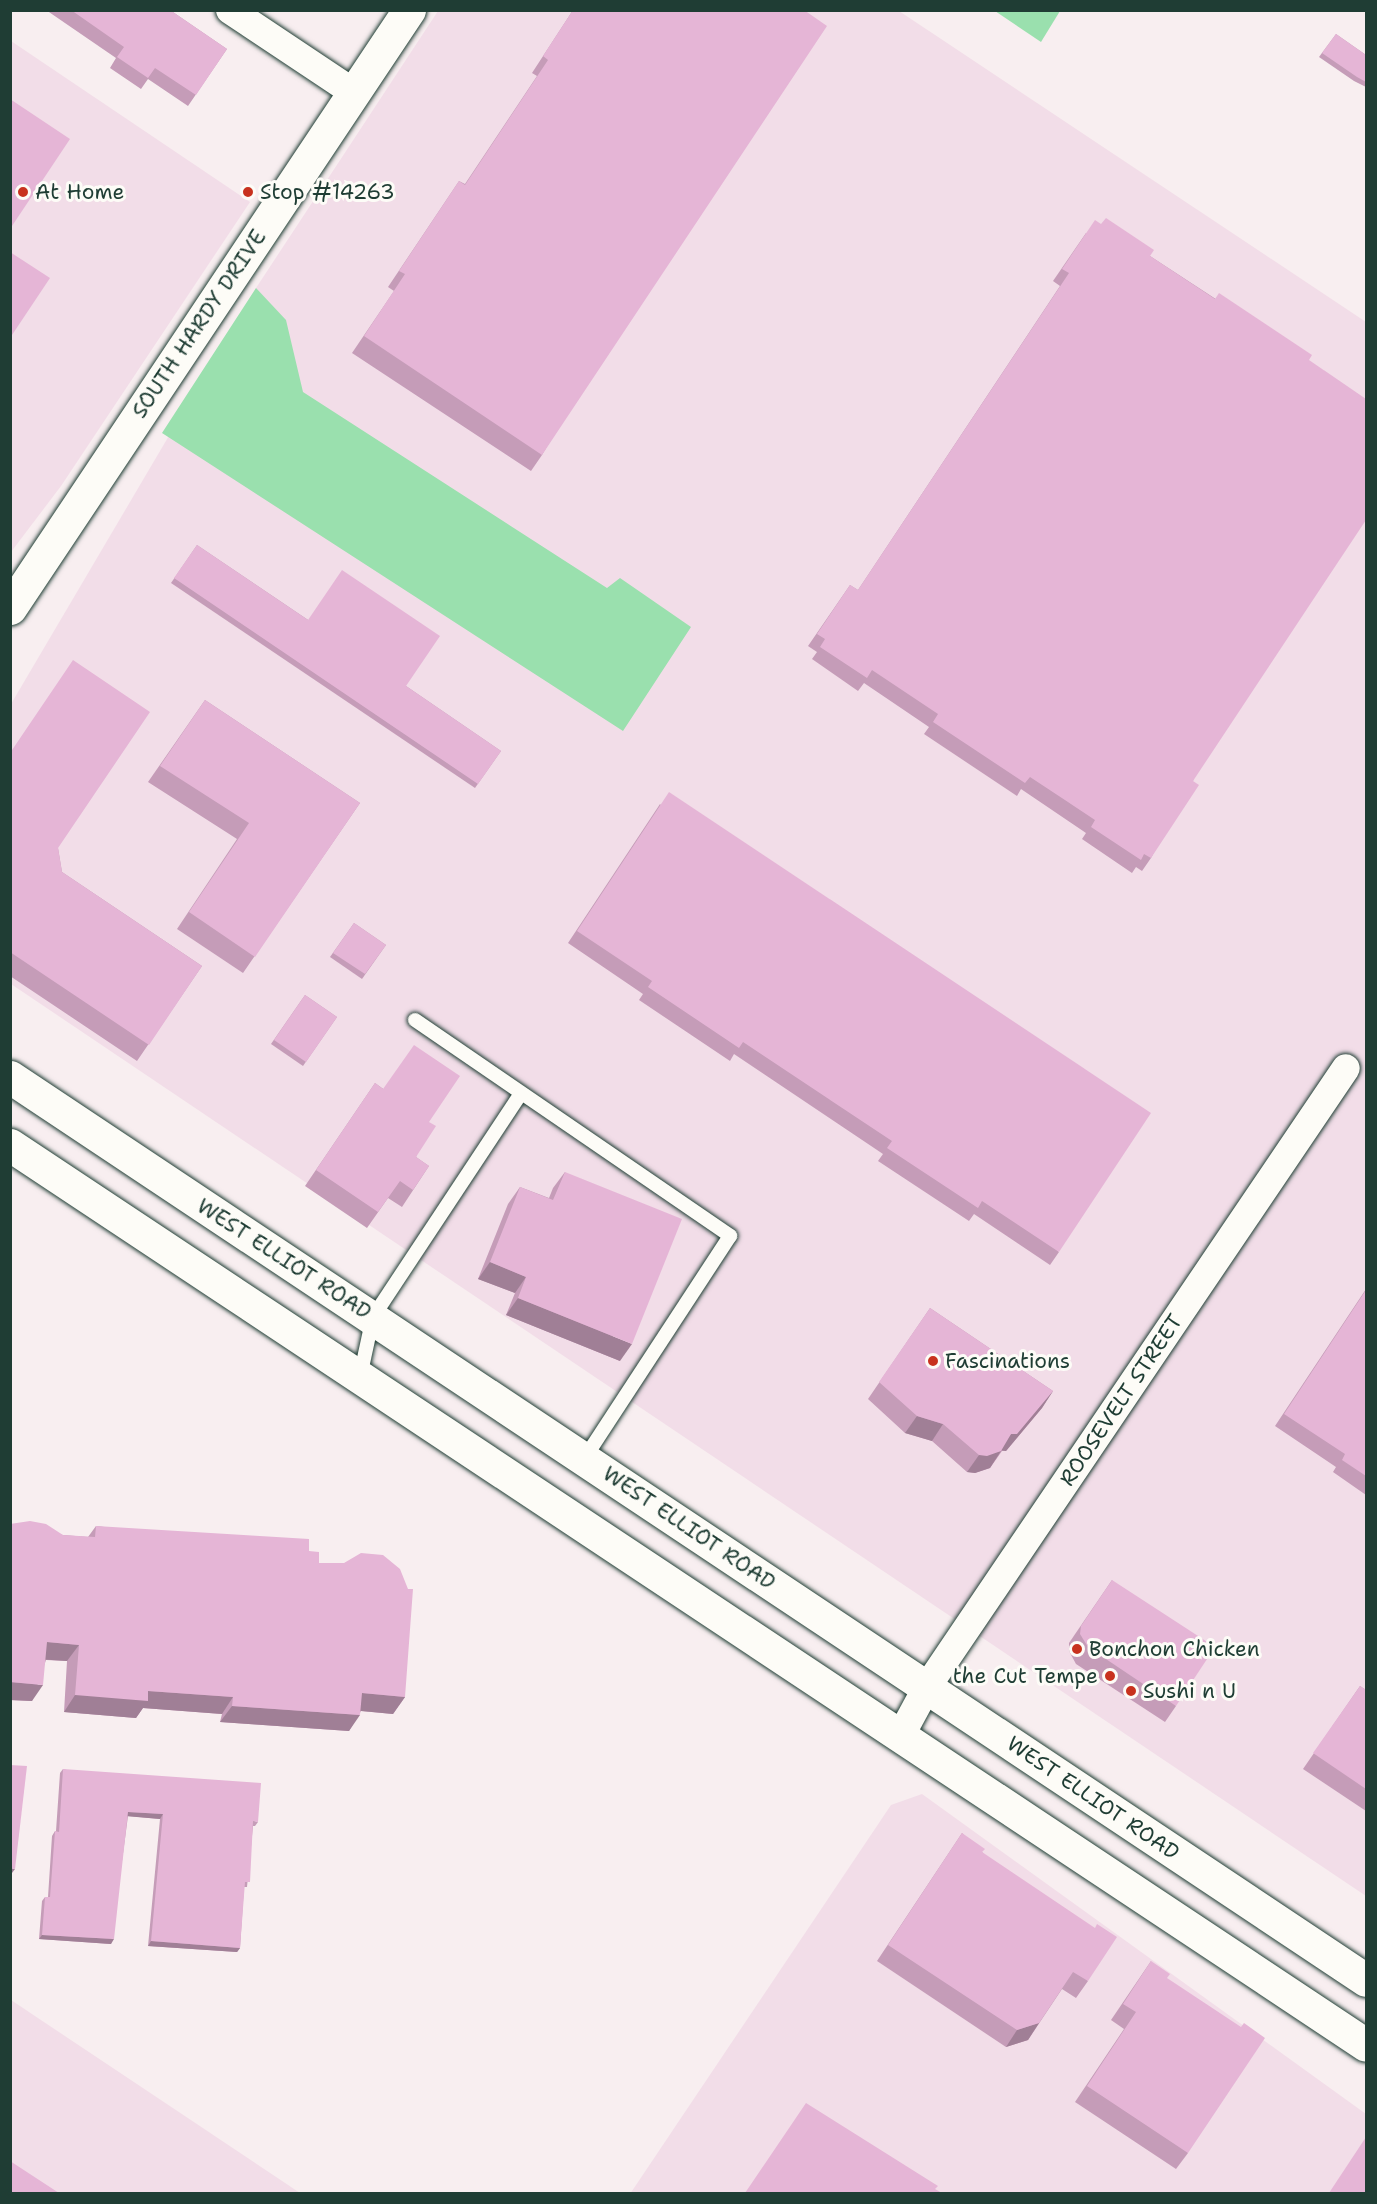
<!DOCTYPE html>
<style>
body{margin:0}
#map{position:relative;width:1377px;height:2204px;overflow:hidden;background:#f8eef0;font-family:"Shantell Sans",sans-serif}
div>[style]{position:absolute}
.built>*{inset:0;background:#f2dde8}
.green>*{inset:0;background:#9ae0ae}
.roads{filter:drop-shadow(0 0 2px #1f3d34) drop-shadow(0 0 2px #1f3d34)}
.service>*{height:14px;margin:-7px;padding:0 7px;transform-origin:7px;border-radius:7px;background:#fdfcf7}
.minor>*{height:28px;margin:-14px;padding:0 14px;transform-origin:14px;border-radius:14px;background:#fdfcf7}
.tertiary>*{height:33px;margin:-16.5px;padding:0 16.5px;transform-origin:16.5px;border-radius:16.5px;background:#fdfcf7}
.secondary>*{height:33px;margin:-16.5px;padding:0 16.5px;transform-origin:16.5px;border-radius:16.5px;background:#fdfcf7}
.wall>*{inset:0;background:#c59cb8}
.shaded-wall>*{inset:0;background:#a07f96}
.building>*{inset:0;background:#e5b5d6}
.dots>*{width:16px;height:16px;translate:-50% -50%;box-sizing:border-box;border:3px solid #fdfcf7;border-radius:50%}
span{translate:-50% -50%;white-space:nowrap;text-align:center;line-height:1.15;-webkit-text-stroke:6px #fdfcf7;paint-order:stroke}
.poi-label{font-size:21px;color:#1f3d34}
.left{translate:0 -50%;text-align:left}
.right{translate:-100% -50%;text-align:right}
.street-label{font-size:21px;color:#1f3d34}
.frame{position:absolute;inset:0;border:12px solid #1f3d34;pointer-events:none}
</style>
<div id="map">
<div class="built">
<i style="clip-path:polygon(438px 11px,899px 11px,1366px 322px,1366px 1896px,11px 984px,11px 704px,256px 288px)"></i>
<i style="clip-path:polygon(11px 41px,250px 202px,61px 486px,11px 552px)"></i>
<i style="clip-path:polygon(922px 1794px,1366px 2114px,1366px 2193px,630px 2194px,891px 1805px)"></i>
<i style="clip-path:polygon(11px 2000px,300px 2193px,11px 2193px)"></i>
</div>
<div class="green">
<i style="clip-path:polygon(995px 11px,1060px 11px,1041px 42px)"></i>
<i style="clip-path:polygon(256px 288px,286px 320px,303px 392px,607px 588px,620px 578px,691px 627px,623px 731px,162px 433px)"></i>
</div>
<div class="roads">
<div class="service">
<i style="left:415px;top:1020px;width:382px;rotate:34.4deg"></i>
<i style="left:730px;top:1236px;width:265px;rotate:123.2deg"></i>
<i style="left:360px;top:1377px;width:61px;rotate:-77.8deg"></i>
<i style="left:373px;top:1317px;width:268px;rotate:-56.5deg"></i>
</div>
<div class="minor">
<i style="left:230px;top:10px;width:148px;rotate:33.7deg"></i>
<i style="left:901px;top:1735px;width:55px;rotate:-61.6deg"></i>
<i style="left:927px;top:1687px;width:747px;rotate:-55.91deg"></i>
</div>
<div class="tertiary">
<i style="left:10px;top:608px;width:719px;rotate:-56.29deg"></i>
</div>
<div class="secondary">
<i style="left:10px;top:1077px;width:1629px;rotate:33.66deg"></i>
<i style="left:10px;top:1145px;width:1627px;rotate:33.57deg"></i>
</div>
</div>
<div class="wall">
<i style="clip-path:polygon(46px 10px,170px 10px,227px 49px,188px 106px,148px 79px,141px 89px,110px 68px,116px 58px)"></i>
<i style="clip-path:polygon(573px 10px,804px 10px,542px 455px,531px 471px,352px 353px,394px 291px,388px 287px,459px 181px,465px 184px,537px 76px,532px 73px)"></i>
<i style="clip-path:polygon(1336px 34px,1366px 55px,1366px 87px,1354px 81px,1319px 57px)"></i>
<i style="clip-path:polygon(1086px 233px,1150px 256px,1309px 360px,1193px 781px,1151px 858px,1142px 871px,1136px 867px,1132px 873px,1082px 839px,1086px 833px,1021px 789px,1017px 796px,924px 734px,929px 727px,864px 683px,858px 691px,812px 659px,817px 652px,808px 646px,850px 585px,858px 590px,1060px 286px,1053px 281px)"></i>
<i style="clip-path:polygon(197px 545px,406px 686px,501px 751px,475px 788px,171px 583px)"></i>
<i style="clip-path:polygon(205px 700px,360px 803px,243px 973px,177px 929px,237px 839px,148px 782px)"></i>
<i style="clip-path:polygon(10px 752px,58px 848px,62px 872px,202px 966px,137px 1061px,10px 976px)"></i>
<i style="clip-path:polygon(660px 804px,1059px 1252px,1050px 1265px,974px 1214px,969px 1221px,878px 1161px,883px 1154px,734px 1054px,730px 1061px,639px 1000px,643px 994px,568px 943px)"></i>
<i style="clip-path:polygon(354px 923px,386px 945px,362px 979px,330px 957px)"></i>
<i style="clip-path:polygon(305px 995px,337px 1017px,303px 1066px,271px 1044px)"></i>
<i style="clip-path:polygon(375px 1083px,429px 1122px,416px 1157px,429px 1166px,402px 1207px,388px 1198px,367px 1228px,305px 1186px)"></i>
<i style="clip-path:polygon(565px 1172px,620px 1361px,506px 1315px,515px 1293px,478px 1279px,508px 1204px,520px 1187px,549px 1198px,553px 1188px)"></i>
<i style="clip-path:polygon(1366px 1289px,1366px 1495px,1333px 1472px,1336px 1467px,1275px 1426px)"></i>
<i style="clip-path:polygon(930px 1308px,1053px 1391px,1042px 1408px,1006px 1451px,1002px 1451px,990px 1468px,975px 1473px,967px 1472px,932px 1441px,905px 1433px,868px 1399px)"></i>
<i style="clip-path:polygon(10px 1524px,63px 1535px,88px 1537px,96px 1526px,309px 1551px,319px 1563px,405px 1697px,393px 1714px,361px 1711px,349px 1731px,220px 1722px,222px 1714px,143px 1708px,136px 1718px,64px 1712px,67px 1661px,46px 1660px,32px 1701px,10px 1700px)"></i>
<i style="clip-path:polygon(1112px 1580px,1176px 1706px,1165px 1722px,1076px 1664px,1069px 1651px,1069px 1643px)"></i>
<i style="clip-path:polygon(1360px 1686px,1366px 1690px,1366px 1811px,1303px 1769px)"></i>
<i style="clip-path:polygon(63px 1769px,258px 1822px,255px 1826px,253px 1826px,247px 1887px,244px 1887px,240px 1948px,237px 1952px,148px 1946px,160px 1819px,128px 1816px,111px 1944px,39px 1939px,42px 1901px,45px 1897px,48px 1897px,52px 1836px,55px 1831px,56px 1831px,60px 1773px)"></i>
<i style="clip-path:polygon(962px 1833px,982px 1852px,1088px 1981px,1076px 1998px,1062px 1989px,1028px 2040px,1006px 2047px,877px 1961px)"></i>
<i style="clip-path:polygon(1151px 1961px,1188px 2153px,1176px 2169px,1075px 2102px,1124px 2029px,1111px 2020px)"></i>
</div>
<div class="shaded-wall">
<i style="clip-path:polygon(490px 1262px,526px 1277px,515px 1293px,478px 1279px)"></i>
<i style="clip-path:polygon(518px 1298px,632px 1344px,620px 1361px,506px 1315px)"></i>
<i style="clip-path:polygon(1053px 1391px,1042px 1408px,1006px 1451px,999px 1450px,1011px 1434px)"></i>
<i style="clip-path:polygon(917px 1416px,943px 1424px,932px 1441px,905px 1433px)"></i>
<i style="clip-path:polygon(1001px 1451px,990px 1468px,975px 1473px,967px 1472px,979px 1455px)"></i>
<i style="clip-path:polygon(47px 1642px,79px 1645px,67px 1661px,36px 1659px)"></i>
<i style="clip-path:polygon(10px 1682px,43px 1685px,32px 1701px,10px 1700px)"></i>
<i style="clip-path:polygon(148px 1691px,233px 1697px,222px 1714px,143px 1708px,136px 1718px,64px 1712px,75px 1695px)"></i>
<i style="clip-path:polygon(362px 1693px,405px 1697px,393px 1714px,351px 1710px)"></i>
<i style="clip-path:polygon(232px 1706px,360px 1715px,349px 1731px,220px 1722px)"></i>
<i style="clip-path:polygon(128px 1812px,163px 1814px,160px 1819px,125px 1816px)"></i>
<i style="clip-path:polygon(10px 1868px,15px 1869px,12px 1873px,10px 1873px)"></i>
<i style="clip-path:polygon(42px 1935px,114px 1939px,111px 1944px,39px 1939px)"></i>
<i style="clip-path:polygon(151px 1941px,240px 1948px,237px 1952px,148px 1946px)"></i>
<i style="clip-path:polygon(1039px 2023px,1028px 2040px,1006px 2047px,1017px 2030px)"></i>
</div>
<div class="building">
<i style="clip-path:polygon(71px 10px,170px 10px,227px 49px,196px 95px,155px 68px,148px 78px,117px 57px,124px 47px)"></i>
<i style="clip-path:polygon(573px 10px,804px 10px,827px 26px,542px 455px,364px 336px,405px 274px,399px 271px,459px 181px,465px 185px,548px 60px,543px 56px)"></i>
<i style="clip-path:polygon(1336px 34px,1366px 55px,1366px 82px,1357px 77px,1322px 53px)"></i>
<i style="clip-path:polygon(10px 99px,70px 139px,10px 229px)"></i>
<i style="clip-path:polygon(1106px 218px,1154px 250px,1150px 256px,1215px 299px,1219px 293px,1312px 355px,1309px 360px,1366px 399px,1366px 520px,1193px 781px,1199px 785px,1151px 858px,1144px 854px,1141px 860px,1091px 827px,1095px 820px,1030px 777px,1025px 783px,933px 722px,938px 714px,872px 670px,867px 678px,820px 647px,825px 639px,817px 634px,850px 585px,858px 590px,1069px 273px,1062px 269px,1095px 220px,1101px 224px)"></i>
<i style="clip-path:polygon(10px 252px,50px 278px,10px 338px)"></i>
<i style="clip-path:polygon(197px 545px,308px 620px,342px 570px,440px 636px,406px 686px,501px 751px,478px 784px,174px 578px)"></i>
<i style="clip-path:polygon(73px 660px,150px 712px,58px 848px,62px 872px,202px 966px,149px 1045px,10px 952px,10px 753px)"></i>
<i style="clip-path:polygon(205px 700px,360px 803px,255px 957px,189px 912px,249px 823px,160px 766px)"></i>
<i style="clip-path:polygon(669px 792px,1151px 1113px,1059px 1252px,982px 1201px,978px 1208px,887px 1148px,892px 1141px,743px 1042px,739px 1048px,648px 987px,652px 981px,577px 931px)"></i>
<i style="clip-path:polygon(354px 923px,386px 945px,365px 974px,333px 953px)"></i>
<i style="clip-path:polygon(305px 995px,337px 1017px,306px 1062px,274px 1040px)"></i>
<i style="clip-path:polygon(414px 1045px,460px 1076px,429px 1122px,436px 1126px,416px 1157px,429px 1166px,413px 1190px,400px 1181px,378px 1212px,316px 1170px,375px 1083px,383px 1089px)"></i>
<i style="clip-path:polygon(565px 1172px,682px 1219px,632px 1344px,518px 1298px,526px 1277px,490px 1262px,520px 1187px,553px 1200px)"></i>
<i style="clip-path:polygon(1366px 1290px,1366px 1476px,1342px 1460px,1345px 1454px,1284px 1414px)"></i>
<i style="clip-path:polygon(930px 1308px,1053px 1391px,1017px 1434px,1011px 1434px,1001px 1451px,987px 1456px,979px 1455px,943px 1424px,917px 1416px,879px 1382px)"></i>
<i style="clip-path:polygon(30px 1521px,46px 1524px,63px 1535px,95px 1537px,96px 1526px,309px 1539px,309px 1551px,319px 1552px,319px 1563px,344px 1563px,361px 1553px,383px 1555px,400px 1569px,408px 1589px,413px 1589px,405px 1697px,362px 1693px,360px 1715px,232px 1706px,233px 1697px,148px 1691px,148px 1701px,75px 1695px,79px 1645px,47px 1642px,43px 1685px,10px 1682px,10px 1524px)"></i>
<i style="clip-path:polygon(1112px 1580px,1215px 1647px,1176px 1706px,1088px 1647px,1080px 1634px,1081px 1626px)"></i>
<i style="clip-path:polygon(1360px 1686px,1366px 1690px,1366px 1789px,1313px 1753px)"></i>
<i style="clip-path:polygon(10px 1765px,27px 1766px,15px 1869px,10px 1868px)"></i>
<i style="clip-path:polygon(63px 1769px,261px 1783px,258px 1822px,253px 1821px,250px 1882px,245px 1882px,240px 1948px,151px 1941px,163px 1814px,128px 1812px,114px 1939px,42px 1935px,45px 1897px,50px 1897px,55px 1831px,59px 1832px)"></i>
<i style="clip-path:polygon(962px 1833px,985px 1849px,982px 1852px,1095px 1928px,1097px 1924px,1117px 1937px,1088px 1981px,1073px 1972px,1039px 2023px,1017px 2030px,888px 1945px)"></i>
<i style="clip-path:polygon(1151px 1961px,1170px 1974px,1167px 1978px,1241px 2027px,1244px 2023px,1265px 2038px,1188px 2153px,1087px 2086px,1136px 2012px,1123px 2004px)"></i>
<i style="clip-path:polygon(806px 2103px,938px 2186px,935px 2189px,942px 2193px,745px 2193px)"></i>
<i style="clip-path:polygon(1366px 2137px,1366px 2193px,1329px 2193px)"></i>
<i style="clip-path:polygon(10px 2161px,59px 2193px,10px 2193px)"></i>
</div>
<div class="dots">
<i style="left:23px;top:192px;background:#c8321e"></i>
<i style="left:248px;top:192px;background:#c8321e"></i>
<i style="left:933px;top:1361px;background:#c8321e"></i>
<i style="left:1077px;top:1649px;background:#c8321e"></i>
<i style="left:1110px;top:1676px;background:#c8321e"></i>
<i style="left:1131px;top:1691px;background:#c8321e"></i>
</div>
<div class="poi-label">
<span class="left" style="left:35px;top:192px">At Home</span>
<span class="left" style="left:260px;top:192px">Stop #14263</span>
<span class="left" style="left:945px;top:1361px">Fascinations</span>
<span class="left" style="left:1089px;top:1649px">Bonchon Chicken</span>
<span class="right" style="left:1098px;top:1676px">the Cut Tempe</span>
<span class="left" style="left:1143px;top:1691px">Sushi n U</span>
</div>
<div class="street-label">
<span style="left:199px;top:324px;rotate:-56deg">SOUTH HARDY DRIVE</span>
<span style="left:284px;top:1259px;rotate:33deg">WEST ELLIOT ROAD</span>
<span style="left:1121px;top:1400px;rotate:-56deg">ROOSEVELT STREET</span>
<span style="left:689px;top:1528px;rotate:34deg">WEST ELLIOT ROAD</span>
<span style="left:1093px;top:1798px;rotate:34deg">WEST ELLIOT ROAD</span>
</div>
<div class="frame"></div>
</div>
